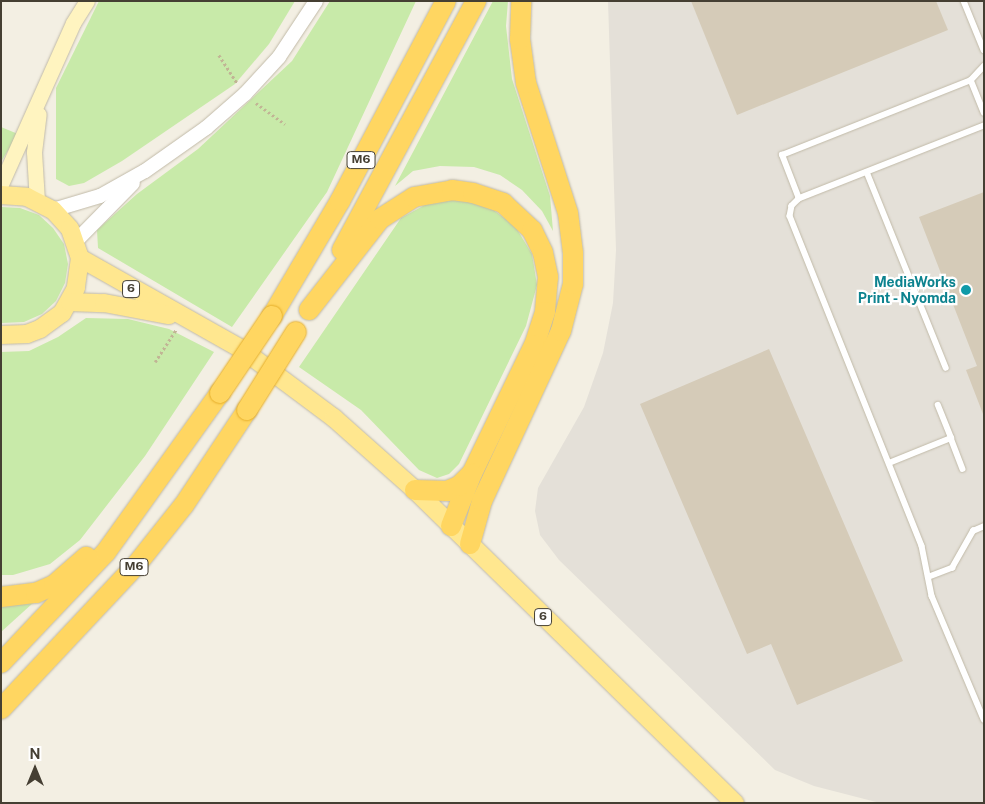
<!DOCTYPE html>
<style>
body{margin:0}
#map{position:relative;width:985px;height:804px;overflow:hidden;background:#f3efe3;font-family:"Public Sans",sans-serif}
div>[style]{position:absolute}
.industrial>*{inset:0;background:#e4e0d8}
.green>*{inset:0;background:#c8eaa9}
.building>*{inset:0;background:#d5cbb8}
.path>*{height:2.5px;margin-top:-1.25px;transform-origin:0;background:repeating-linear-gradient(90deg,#c1b595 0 2.5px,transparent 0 5px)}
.roads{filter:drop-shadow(0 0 1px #c1baa8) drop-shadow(0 0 1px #c1baa8)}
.service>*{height:5.5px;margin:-2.75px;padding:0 2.75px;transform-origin:2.75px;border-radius:2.75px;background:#fff}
.tertiary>*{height:14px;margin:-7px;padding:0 7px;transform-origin:7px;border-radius:7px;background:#fff}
.secondary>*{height:15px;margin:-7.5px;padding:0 7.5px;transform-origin:7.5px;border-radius:7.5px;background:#fff4c0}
.primary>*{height:18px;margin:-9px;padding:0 9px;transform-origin:9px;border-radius:9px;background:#ffe78f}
.motorway>*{height:20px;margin:-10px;padding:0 10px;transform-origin:10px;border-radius:10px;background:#ffd661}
.bridges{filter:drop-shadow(0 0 1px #e6ae29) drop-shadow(0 0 1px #e6ae29)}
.motorway-bridge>*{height:20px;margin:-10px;padding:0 10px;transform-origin:10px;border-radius:10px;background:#ffd661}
.dots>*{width:14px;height:14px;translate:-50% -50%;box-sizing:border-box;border:2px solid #fff;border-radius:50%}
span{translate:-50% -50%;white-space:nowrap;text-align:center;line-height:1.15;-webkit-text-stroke:4.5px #fff;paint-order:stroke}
.shield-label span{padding:1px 4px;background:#fff;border:1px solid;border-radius:4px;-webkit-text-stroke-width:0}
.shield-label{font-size:12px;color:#453f33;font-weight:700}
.culture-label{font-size:14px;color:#0d838f;font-weight:700}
.right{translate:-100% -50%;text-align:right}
.frame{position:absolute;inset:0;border:2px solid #453f33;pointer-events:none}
.north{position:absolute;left:10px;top:744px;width:50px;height:50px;-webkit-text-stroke:4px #fff;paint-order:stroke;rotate:0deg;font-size:14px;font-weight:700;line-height:20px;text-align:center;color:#453f33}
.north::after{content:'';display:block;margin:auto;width:18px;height:22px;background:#453f33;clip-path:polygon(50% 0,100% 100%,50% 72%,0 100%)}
</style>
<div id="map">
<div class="industrial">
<i style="clip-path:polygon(608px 1px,984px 1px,984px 803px,880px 803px,814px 786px,775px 770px,559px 560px,540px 535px,535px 511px,538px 488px,584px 407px,603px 353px,613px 303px,616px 250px)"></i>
</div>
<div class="green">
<i style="clip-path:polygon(99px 1px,295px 1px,269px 44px,235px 84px,122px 161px,84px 183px,69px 186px,56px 179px,56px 88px)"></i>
<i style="clip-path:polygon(330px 1px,416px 1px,327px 192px,232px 327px,98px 248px,97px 230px,137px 194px,198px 149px,292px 61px)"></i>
<i style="clip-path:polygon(493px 1px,508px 1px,506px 26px,512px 79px,550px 196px,553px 231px,542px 211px,522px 190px,500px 175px,474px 167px,440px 166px,413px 171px,395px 186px)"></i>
<i style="clip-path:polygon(1px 127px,18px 134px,1px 162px)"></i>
<i style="clip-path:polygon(461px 197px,488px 206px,515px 226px,532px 254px,537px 285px,526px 326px,459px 464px,449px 474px,437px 478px,419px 470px,361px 410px,299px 367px,401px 218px,434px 200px)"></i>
<i style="clip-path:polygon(1px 207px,20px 208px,39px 215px,53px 228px,64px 244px,68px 264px,65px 283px,56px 301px,42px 314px,24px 322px,1px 323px)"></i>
<i style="clip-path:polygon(86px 318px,128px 319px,169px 329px,214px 352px,145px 456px,80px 540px,50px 564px,13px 575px,1px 575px,1px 352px,29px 351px,58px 337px)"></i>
<i style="clip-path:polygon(33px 603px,1px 632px,1px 605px)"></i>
</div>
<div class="building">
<i style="clip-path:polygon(691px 1px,936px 1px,948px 30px,737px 115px)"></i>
<i style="clip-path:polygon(984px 192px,984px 414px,983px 414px,966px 370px,977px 366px,919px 217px)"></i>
<i style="clip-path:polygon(769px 349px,903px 661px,797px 705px,771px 644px,747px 654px,640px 404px)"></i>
</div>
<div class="path">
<i style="left:219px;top:55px;width:33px;rotate:57deg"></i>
<i style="left:256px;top:103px;width:36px;rotate:36deg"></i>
<i style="left:155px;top:362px;width:38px;rotate:-57deg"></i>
</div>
<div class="roads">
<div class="service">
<i style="left:964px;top:1px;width:53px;rotate:67.8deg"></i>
<i style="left:971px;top:80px;width:19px;rotate:-47deg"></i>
<i style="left:984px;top:126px;width:199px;rotate:158.5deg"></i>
<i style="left:799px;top:199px;width:10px;rotate:135deg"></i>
<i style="left:792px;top:206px;width:10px;rotate:101deg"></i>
<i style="left:790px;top:216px;width:355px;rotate:68.2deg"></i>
<i style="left:922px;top:546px;width:51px;rotate:78.7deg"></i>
<i style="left:932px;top:596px;width:134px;rotate:67.1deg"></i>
<i style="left:867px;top:172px;width:211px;rotate:68deg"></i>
<i style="left:799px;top:199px;width:47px;rotate:-111.1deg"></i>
<i style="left:782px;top:155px;width:203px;rotate:-21.6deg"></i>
<i style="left:971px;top:80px;width:35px;rotate:68deg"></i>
<i style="left:951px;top:438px;width:33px;rotate:69deg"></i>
<i style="left:889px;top:463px;width:67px;rotate:-22deg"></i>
<i style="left:951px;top:438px;width:35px;rotate:-112deg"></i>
<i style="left:928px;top:577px;width:26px;rotate:-21deg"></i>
<i style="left:952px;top:568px;width:43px;rotate:-60.4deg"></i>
<i style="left:973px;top:531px;width:12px;rotate:-24deg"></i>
</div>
<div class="tertiary">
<i style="left:53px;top:210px;width:49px;rotate:-16.6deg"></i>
<i style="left:100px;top:196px;width:51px;rotate:-29.1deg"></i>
<i style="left:145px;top:171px;width:75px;rotate:-35.2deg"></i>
<i style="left:206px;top:128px;width:52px;rotate:-41.1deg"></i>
<i style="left:245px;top:94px;width:50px;rotate:-47.4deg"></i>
<i style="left:279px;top:57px;width:67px;rotate:-56.5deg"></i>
<i style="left:76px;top:241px;width:81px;rotate:-45.5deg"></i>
</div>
<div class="secondary">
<i style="left:1px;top:184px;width:176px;rotate:-65.9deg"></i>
<i style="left:73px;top:23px;width:26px;rotate:-58deg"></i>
<i style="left:37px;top:201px;width:49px;rotate:-93.5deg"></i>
<i style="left:34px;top:152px;width:38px;rotate:-83deg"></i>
</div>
<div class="primary">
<i style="left:1px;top:195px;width:26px;rotate:4deg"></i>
<i style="left:27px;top:197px;width:29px;rotate:27deg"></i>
<i style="left:53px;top:210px;width:25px;rotate:48deg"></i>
<i style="left:70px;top:229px;width:31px;rotate:71deg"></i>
<i style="left:80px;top:258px;width:30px;rotate:98deg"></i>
<i style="left:76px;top:288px;width:29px;rotate:119deg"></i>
<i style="left:62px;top:313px;width:27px;rotate:144deg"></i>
<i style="left:40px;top:329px;width:14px;rotate:159deg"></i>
<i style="left:27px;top:334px;width:26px;rotate:178deg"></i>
<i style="left:80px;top:258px;width:184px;rotate:29.4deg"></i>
<i style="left:240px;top:348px;width:117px;rotate:36.7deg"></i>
<i style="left:334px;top:418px;width:108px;rotate:41.6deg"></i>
<i style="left:415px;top:490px;width:448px;rotate:44.4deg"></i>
<i style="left:70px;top:302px;width:34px;rotate:2deg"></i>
<i style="left:104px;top:303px;width:66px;rotate:10.5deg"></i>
</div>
<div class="motorway">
<i style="left:342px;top:250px;width:283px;rotate:-61.7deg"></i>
<i style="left:309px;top:310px;width:115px;rotate:-52deg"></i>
<i style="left:380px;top:219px;width:40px;rotate:-32.9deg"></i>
<i style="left:414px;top:197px;width:39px;rotate:-10deg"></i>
<i style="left:452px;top:190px;width:21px;rotate:8deg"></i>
<i style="left:473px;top:193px;width:32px;rotate:18deg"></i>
<i style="left:503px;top:203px;width:40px;rotate:43deg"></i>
<i style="left:532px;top:230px;width:25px;rotate:64deg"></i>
<i style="left:543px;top:253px;width:25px;rotate:78deg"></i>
<i style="left:548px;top:277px;width:35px;rotate:95deg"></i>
<i style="left:545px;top:312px;width:35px;rotate:108deg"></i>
<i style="left:534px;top:345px;width:142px;rotate:115.8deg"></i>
<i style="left:472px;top:473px;width:57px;rotate:111.6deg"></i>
<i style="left:272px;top:316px;width:134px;rotate:-59.4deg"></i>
<i style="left:340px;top:201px;width:226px;rotate:-62.1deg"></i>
<i style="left:415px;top:490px;width:32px;rotate:2deg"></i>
<i style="left:447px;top:491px;width:13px;rotate:-23deg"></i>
<i style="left:459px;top:486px;width:17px;rotate:-45deg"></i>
<i style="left:470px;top:544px;width:45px;rotate:-74.4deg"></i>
<i style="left:482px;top:501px;width:187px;rotate:-65.1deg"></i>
<i style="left:561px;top:331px;width:49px;rotate:-75.7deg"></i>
<i style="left:573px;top:284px;width:31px;rotate:-90deg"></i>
<i style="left:573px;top:253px;width:40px;rotate:-97.1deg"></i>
<i style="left:568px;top:213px;width:137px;rotate:-107.9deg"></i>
<i style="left:526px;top:83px;width:44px;rotate:-97.8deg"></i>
<i style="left:520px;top:39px;width:38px;rotate:-88deg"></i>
<i style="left:1px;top:597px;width:35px;rotate:-7deg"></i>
<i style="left:36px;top:593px;width:20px;rotate:-24deg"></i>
<i style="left:54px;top:585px;width:43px;rotate:-41.2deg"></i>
<i style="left:1px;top:663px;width:153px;rotate:-46.6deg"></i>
<i style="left:106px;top:552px;width:196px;rotate:-54.4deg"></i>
<i style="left:1px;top:709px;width:199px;rotate:-46.8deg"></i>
<i style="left:137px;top:564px;width:75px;rotate:-51.5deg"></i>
<i style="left:184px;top:505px;width:114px;rotate:-56.4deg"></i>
</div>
</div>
<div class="bridges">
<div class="motorway-bridge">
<i style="left:220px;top:393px;width:93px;rotate:-56deg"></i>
<i style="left:247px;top:410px;width:92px;rotate:-57.9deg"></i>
</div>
</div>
<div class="dots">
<i style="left:966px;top:290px;background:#0f9aa8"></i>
</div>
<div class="shield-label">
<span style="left:361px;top:160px">M6</span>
<span style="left:131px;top:289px">6</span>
<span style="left:134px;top:567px">M6</span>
<span style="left:543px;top:617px">6</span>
</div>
<div class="culture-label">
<span class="right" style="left:956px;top:290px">MediaWorks<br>Print - Nyomda</span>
</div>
<div class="frame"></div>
<div class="north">N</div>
</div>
